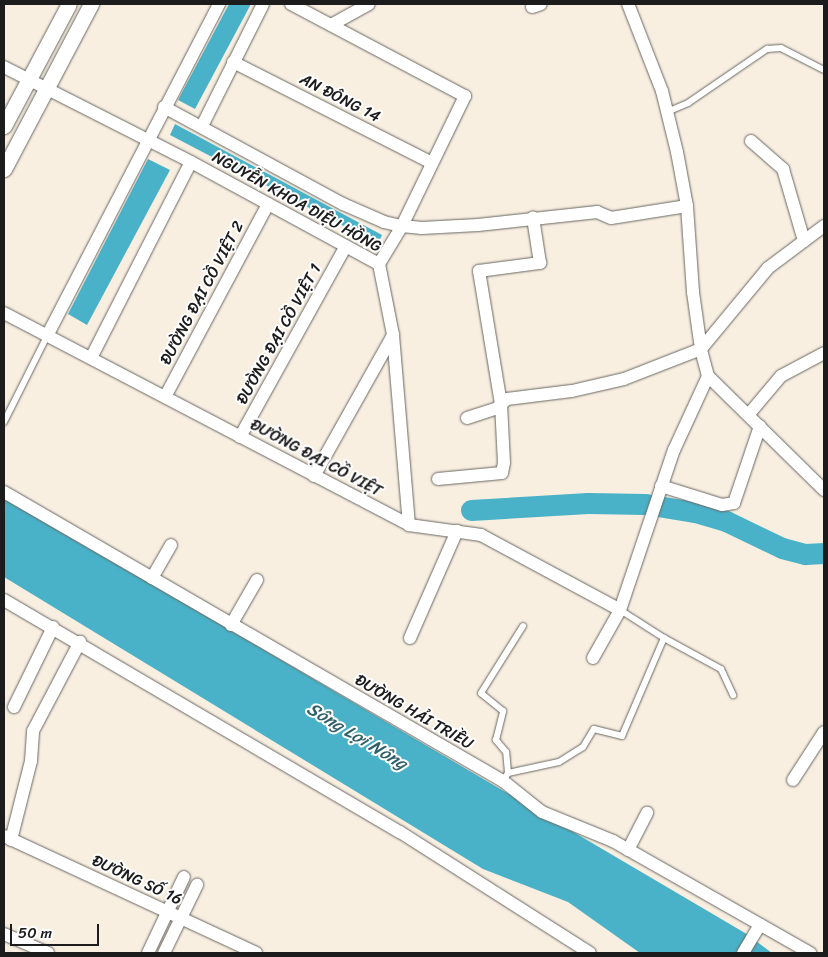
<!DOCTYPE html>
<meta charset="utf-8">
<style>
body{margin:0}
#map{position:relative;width:828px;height:957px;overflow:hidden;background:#f8efe1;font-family:Sriracha,sans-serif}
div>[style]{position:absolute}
.water>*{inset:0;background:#49b2c8}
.river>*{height:21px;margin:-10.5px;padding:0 10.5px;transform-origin:10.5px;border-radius:10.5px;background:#49b2c8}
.roads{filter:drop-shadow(0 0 1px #696661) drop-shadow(0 0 1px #696661)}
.service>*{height:6px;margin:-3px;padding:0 3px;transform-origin:3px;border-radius:3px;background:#fff}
.minor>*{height:12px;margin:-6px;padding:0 6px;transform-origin:6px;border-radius:6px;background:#fff}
.tertiary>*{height:15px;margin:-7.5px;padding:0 7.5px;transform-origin:7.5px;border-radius:7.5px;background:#fff}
span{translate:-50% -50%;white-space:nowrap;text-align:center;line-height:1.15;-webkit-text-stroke:4px #fff;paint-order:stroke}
.street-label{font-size:16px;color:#1c1c1c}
.water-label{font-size:18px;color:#306069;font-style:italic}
.frame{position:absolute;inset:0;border:5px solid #1c1c1c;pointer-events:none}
.scale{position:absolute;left:10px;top:924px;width:89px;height:22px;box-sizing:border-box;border:2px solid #1c1c1c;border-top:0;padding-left:6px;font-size:15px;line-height:18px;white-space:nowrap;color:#1c1c1c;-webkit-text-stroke:4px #fff;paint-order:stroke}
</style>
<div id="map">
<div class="water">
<i style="clip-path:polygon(229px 4px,251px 4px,195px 109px,178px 100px)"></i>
<i style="clip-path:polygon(175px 124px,382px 235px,378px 244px,170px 135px)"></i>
<i style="clip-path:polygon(148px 159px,170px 170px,87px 325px,68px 314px)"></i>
<i style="clip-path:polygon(4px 497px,745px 933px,772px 953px,640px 953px,568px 902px,483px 869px,4px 577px)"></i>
</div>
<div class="river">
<i style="left:471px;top:510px;width:117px;rotate:-3.4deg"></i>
<i style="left:588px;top:503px;width:57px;rotate:1deg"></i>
<i style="left:645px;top:504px;width:51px;rotate:9.1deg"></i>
<i style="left:695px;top:512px;width:32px;rotate:16deg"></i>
<i style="left:726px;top:521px;width:62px;rotate:25.7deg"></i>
<i style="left:782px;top:548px;width:24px;rotate:15deg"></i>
<i style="left:805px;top:554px;width:19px;rotate:-3deg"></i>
</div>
<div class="roads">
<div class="service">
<i style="left:667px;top:112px;width:23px;rotate:-23deg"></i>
<i style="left:688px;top:103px;width:96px;rotate:-34.4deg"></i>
<i style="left:767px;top:49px;width:14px;rotate:-4deg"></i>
<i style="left:781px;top:48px;width:48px;rotate:27.1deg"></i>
<i style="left:4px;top:422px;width:96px;rotate:-63.4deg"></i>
<i style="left:664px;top:638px;width:65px;rotate:28.5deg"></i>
<i style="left:721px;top:669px;width:29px;rotate:65deg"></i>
<i style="left:508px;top:773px;width:21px;rotate:-95deg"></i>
<i style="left:506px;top:752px;width:16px;rotate:-130deg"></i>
<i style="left:496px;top:740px;width:30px;rotate:-76deg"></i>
<i style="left:503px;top:711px;width:28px;rotate:-141deg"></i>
<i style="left:481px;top:693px;width:79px;rotate:-57.9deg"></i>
<i style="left:503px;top:781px;width:9px;rotate:-58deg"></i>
<i style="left:508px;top:773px;width:52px;rotate:-12.2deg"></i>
<i style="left:559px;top:762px;width:28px;rotate:-32deg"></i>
<i style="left:583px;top:747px;width:21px;rotate:-59deg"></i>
<i style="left:594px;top:729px;width:29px;rotate:14deg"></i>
<i style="left:622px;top:736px;width:107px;rotate:-66.8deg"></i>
<i style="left:664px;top:638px;width:52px;rotate:-147.5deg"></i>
</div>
<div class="minor">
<i style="left:291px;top:4px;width:197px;rotate:27.9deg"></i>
<i style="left:465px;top:96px;width:144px;rotate:115.9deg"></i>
<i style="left:402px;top:226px;width:44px;rotate:121.2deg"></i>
<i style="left:532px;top:7px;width:9px;rotate:-18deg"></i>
<i style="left:331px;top:25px;width:43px;rotate:-28.9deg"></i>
<i style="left:233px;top:62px;width:223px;rotate:26.9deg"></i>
<i style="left:4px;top:67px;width:210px;rotate:26.9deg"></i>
<i style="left:191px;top:162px;width:214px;rotate:28.5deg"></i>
<i style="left:379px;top:264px;width:72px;rotate:78.8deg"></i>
<i style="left:393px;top:335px;width:191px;rotate:85.2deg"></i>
<i style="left:164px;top:107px;width:204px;rotate:28.5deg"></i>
<i style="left:343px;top:204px;width:45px;rotate:23.7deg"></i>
<i style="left:384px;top:222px;width:18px;rotate:13deg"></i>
<i style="left:402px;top:226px;width:20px;rotate:6deg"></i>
<i style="left:422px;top:228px;width:56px;rotate:-3.1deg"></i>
<i style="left:478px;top:225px;width:120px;rotate:-6.2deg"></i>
<i style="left:597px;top:212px;width:15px;rotate:23deg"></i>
<i style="left:611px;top:218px;width:77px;rotate:-9deg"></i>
<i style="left:202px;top:126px;width:136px;rotate:-63.4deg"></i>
<i style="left:751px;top:141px;width:43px;rotate:41.2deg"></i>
<i style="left:783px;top:169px;width:75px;rotate:73.7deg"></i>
<i style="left:4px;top:313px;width:457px;rotate:27.6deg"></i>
<i style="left:409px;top:525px;width:73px;rotate:7.9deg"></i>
<i style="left:481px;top:535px;width:158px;rotate:28.3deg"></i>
<i style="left:47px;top:336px;width:374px;rotate:-62.6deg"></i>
<i style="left:91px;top:358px;width:220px;rotate:-63deg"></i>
<i style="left:708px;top:376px;width:163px;rotate:44.5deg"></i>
<i style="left:165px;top:397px;width:219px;rotate:-61.9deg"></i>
<i style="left:749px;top:414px;width:50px;rotate:-49.9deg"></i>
<i style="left:781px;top:376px;width:49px;rotate:-28.1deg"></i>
<i style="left:467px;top:418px;width:32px;rotate:-18deg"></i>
<i style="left:497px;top:408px;width:13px;rotate:-42deg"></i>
<i style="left:507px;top:399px;width:65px;rotate:-7deg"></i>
<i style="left:572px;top:391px;width:53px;rotate:-13deg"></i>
<i style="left:624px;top:379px;width:83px;rotate:-21.3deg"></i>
<i style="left:701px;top:349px;width:58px;rotate:-98deg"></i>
<i style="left:693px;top:292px;width:86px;rotate:-94deg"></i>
<i style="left:687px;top:206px;width:55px;rotate:-100.5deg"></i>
<i style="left:677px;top:152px;width:63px;rotate:-103.8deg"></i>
<i style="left:662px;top:91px;width:93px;rotate:-111.3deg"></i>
<i style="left:240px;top:437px;width:218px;rotate:-61deg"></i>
<i style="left:314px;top:476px;width:162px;rotate:-60.7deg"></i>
<i style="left:438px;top:479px;width:64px;rotate:-5.4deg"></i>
<i style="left:502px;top:473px;width:10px;rotate:-79deg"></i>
<i style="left:504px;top:463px;width:59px;rotate:-92.9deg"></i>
<i style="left:501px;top:404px;width:135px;rotate:-99.4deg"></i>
<i style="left:479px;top:271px;width:62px;rotate:-7.5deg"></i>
<i style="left:540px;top:263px;width:46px;rotate:-98.8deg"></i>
<i style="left:661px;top:486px;width:64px;rotate:17.3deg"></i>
<i style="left:722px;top:505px;width:12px;rotate:-9deg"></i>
<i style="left:734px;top:503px;width:81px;rotate:-71.3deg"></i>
<i style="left:4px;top:492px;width:577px;rotate:30.08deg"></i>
<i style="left:503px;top:781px;width:50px;rotate:38.5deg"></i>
<i style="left:542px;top:812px;width:77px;rotate:22.2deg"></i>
<i style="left:613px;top:841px;width:227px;rotate:29.6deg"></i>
<i style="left:152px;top:578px;width:38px;rotate:-60deg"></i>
<i style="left:4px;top:600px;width:459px;rotate:30.4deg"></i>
<i style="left:400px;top:832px;width:225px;rotate:32.5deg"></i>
<i style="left:231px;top:625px;width:52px;rotate:-60deg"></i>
<i style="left:410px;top:638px;width:117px;rotate:-66.3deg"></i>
<i style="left:593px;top:658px;width:55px;rotate:-60.6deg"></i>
<i style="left:620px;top:610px;width:169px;rotate:-71.4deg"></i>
<i style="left:674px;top:450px;width:81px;rotate:-65.3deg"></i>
<i style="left:708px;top:376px;width:28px;rotate:-105deg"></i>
<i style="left:701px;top:349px;width:105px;rotate:-50.4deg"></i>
<i style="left:768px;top:268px;width:70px;rotate:-36.9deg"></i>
<i style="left:14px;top:707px;width:89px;rotate:-64deg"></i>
<i style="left:793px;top:780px;width:57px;rotate:-57.1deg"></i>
<i style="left:4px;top:836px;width:278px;rotate:24.9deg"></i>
<i style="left:11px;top:840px;width:81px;rotate:-75.8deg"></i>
<i style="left:31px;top:761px;width:30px;rotate:-86deg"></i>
<i style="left:33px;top:731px;width:101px;rotate:-62.2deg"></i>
<i style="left:628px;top:850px;width:42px;rotate:-62.8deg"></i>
<i style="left:4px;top:934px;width:48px;rotate:23.4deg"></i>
<i style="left:148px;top:953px;width:84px;rotate:-64.7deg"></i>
<i style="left:164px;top:953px;width:76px;rotate:-64.1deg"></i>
<i style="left:743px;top:953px;width:33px;rotate:-59deg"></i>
</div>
<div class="tertiary">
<i style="left:4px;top:126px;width:138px;rotate:-62deg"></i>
<i style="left:4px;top:169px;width:187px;rotate:-62.2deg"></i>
</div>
</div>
<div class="street-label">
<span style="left:340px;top:98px;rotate:27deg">AN ĐÔNG 14</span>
<span style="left:297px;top:202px;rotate:29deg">NGUYỄN KHOA DIỆU HỒNG</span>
<span style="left:202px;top:293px;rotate:-62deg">ĐƯỜNG ĐẠI CỒ VIỆT 2</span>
<span style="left:279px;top:334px;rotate:-61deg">ĐƯỜNG ĐẠI CỒ VIỆT 1</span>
<span style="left:316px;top:458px;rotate:28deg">ĐƯỜNG ĐẠI CỒ VIỆT</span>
<span style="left:414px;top:712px;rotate:30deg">ĐƯỜNG HẢI TRIỀU</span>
<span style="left:137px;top:880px;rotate:25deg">ĐƯỜNG SỐ 16</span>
</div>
<div class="water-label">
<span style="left:357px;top:736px;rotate:31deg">Sông Lợi Nông</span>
</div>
<div class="frame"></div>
<div class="scale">50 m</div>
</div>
